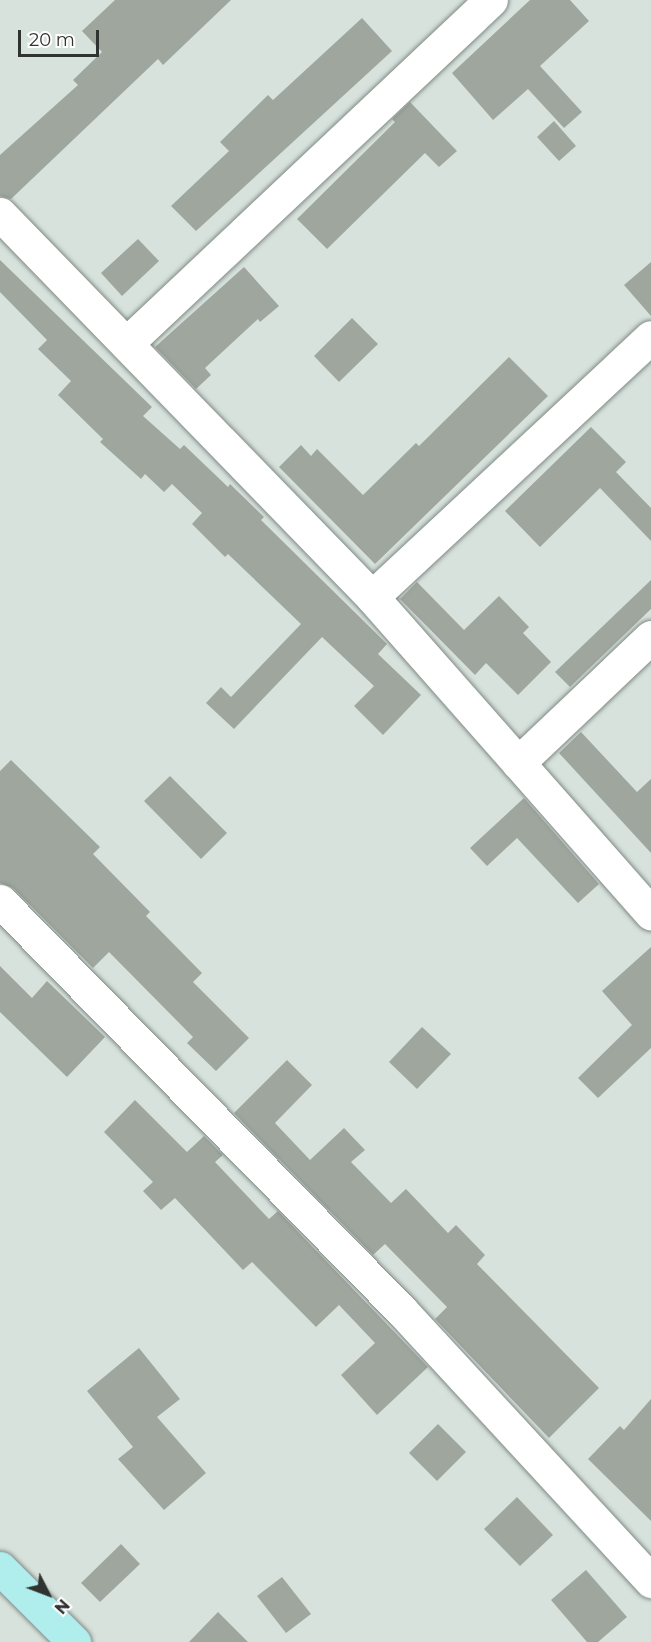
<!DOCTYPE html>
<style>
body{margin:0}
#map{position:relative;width:651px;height:1642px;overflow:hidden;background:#d7e2dd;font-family:Montserrat,sans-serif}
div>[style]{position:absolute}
.building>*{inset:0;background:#9fa69e}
.roads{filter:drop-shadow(0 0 2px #808a85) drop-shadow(0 0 2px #808a85)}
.minor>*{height:33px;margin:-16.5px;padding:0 16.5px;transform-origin:16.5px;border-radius:16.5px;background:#fff}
.major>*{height:33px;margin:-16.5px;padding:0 16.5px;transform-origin:16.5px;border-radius:16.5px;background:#afeeec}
span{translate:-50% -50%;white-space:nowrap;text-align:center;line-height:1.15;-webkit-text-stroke:6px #fff;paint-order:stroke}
.north{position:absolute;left:18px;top:1564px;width:60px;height:60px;-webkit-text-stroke:4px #fff;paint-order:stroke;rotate:132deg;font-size:16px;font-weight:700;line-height:24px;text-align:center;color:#2f3331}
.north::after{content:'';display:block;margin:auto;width:21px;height:27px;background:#2f3331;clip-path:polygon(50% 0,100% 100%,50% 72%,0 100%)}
.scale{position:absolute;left:18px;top:30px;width:81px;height:27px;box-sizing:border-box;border:3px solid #2f3331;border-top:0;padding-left:8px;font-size:18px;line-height:21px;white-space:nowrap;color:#2f3331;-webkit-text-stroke:4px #fff;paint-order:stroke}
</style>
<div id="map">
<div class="building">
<i style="clip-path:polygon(115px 0,231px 0,163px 65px,158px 59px,11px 199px,0 196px,0 155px,78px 85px,73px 80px,102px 52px,82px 31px)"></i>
<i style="clip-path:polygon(530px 0,570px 0,589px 21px,540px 66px,582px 112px,564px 128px,528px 89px,493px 120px,452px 73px)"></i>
<i style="clip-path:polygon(362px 18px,392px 51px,196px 231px,171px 206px,229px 151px,220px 142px,268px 95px,273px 100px)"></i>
<i style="clip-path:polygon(410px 102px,457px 151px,439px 167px,425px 153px,327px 249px,297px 219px,395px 122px,392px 119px)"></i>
<i style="clip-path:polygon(554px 121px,576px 146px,559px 161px,537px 137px)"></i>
<i style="clip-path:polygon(138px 239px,159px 261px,122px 296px,101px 273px)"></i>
<i style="clip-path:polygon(0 260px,152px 407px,143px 416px,180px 449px,184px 445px,228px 487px,230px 484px,264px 517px,261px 520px,387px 644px,378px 654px,421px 695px,383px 735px,354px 706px,374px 686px,322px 637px,234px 729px,206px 703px,221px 687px,231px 697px,301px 624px,228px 554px,225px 557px,192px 524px,202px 513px,172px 484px,164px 492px,145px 474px,141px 479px,100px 442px,103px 439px,58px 395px,71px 381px,38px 349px,47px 340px,0 292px)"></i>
<i style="clip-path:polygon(651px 262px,651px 316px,624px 285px)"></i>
<i style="clip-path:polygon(244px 267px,279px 306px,260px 322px,258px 319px,205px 368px,211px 375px,196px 389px,155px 347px)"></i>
<i style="clip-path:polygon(352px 318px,378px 344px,339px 382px,314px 356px)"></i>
<i style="clip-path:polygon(509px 357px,548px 396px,375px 564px,279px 467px,301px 445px,311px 456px,317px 449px,363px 495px,416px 443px,419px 446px)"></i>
<i style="clip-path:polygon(591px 427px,626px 462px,616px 472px,651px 508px,651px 541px,600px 488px,540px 547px,505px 511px)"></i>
<i style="clip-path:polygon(651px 580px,651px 609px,570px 687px,555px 672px)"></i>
<i style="clip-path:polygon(417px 582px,464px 630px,499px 596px,529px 627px,523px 633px,551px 662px,518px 695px,486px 663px,475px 675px,400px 599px)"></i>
<i style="clip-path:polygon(581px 732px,637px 792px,651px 779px,651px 853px,559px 753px)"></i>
<i style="clip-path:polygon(11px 760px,100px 847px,93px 854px,150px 912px,146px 916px,202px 973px,193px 982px,249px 1038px,216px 1071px,187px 1043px,193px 1037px,109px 952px,93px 968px,13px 888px,0 883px,0 771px)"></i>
<i style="clip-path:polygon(170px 776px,227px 833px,201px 859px,144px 801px)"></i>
<i style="clip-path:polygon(524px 798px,599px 884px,578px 903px,517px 838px,487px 866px,470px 848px)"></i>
<i style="clip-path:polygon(651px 947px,651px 1048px,598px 1098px,578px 1078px,632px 1025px,602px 991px)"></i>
<i style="clip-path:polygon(0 966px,32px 998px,47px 981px,105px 1037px,67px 1077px,0 1012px)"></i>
<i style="clip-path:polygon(422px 1027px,451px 1054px,417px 1089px,389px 1062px)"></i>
<i style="clip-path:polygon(287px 1060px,312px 1085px,275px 1123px,310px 1160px,344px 1128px,365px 1150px,351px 1162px,391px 1203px,406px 1189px,448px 1233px,456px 1225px,485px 1255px,477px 1264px,599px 1388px,549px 1438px,435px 1319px,447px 1307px,385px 1244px,373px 1255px,234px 1113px)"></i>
<i style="clip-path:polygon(135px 1100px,187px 1152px,204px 1136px,223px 1155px,215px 1162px,269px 1219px,278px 1211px,428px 1367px,377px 1415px,341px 1375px,375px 1343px,339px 1305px,316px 1327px,252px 1262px,243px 1270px,175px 1198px,161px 1210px,143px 1191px,153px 1182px,104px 1132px)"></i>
<i style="clip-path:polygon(139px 1348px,180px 1399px,157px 1417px,206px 1473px,164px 1510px,118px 1459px,133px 1447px,87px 1391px)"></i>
<i style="clip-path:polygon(651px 1399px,651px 1521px,588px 1459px,620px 1426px,624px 1430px)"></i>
<i style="clip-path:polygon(438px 1424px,466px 1452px,437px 1481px,409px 1453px)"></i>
<i style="clip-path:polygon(517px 1497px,553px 1535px,520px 1566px,484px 1529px)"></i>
<i style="clip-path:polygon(121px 1544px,140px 1564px,100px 1602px,81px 1583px)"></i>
<i style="clip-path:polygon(586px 1570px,627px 1617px,598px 1642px,587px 1642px,551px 1600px)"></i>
<i style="clip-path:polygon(282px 1577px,311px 1614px,286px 1633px,257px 1596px)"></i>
<i style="clip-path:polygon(218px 1612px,248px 1642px,189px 1642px)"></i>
</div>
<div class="roads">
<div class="minor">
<i style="left:0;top:214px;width:534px;rotate:45.83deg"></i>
<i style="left:372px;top:597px;width:422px;rotate:48.6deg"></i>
<i style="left:127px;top:343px;width:500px;rotate:-43.3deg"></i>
<i style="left:372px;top:597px;width:381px;rotate:-43deg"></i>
<i style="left:518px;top:763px;width:183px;rotate:-43.5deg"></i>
<i style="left:0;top:901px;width:573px;rotate:45.57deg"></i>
<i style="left:401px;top:1310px;width:369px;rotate:47.3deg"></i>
</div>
<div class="major">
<i style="left:0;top:1568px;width:105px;rotate:45deg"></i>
</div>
</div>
<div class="north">N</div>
<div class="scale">20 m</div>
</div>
